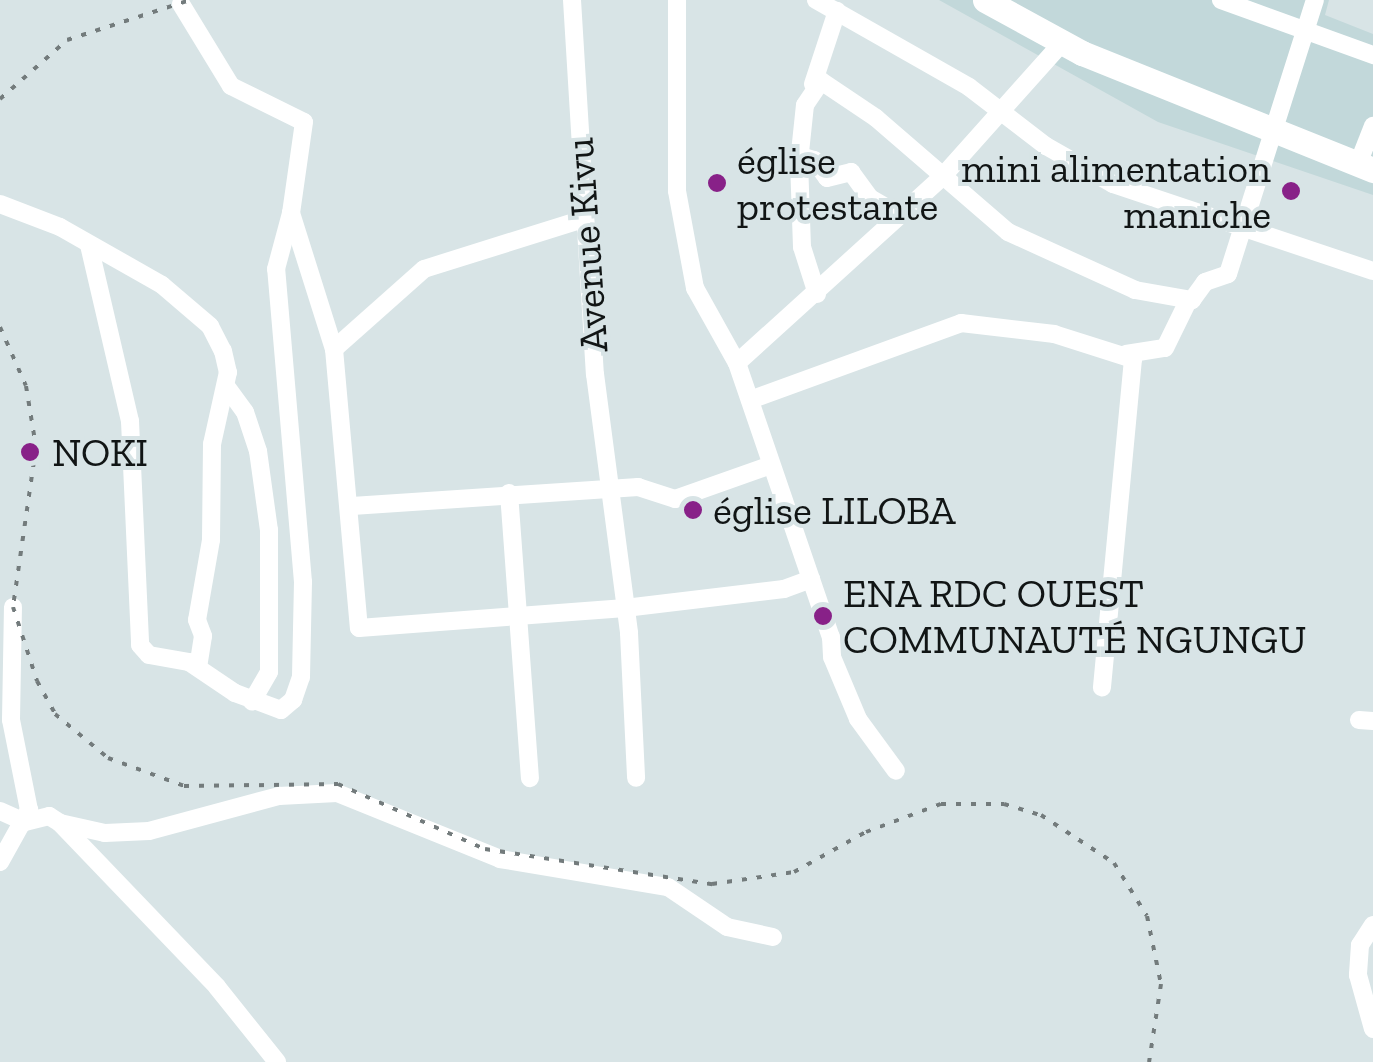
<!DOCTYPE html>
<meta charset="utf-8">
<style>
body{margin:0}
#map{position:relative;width:1373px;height:1062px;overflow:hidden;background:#d8e4e6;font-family:"Zilla Slab",serif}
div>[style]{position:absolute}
.built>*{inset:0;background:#c2d8da}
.minor>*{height:18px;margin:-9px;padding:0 9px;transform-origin:9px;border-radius:9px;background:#fff}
.highway>*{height:25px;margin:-12.5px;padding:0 12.5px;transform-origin:12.5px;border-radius:12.5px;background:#fff}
.rail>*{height:4px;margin-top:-2px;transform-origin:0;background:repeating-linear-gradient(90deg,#737b7c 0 5px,transparent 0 15px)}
.dots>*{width:28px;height:28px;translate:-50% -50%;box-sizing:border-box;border:5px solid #d8e4e6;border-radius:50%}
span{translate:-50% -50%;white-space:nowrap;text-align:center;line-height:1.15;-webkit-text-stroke:8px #d8e4e6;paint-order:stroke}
.poi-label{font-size:40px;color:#111515}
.left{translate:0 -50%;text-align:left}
.right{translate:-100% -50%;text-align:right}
.street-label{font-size:40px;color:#111515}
</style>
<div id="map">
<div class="built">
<i style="clip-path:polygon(939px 0,1329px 0,1325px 15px,1373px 34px,1373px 195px,1158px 122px)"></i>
</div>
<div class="minor">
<i style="left:572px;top:0;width:375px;rotate:86.5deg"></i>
<i style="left:595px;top:374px;width:261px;rotate:82.5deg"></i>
<i style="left:629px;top:633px;width:145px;rotate:87.2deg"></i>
<i style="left:677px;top:0;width:191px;rotate:90deg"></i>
<i style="left:677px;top:191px;width:99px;rotate:79.5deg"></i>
<i style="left:695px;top:288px;width:86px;rotate:60.8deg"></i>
<i style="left:737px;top:363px;width:290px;rotate:71.1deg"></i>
<i style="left:831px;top:637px;width:20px;rotate:87deg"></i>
<i style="left:832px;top:657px;width:67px;rotate:67.2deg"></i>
<i style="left:858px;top:719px;width:64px;rotate:53.8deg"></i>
<i style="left:816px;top:0;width:176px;rotate:29.6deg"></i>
<i style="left:969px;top:87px;width:97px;rotate:37.5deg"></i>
<i style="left:1046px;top:146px;width:77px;rotate:29.6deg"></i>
<i style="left:1113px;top:184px;width:274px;rotate:18.5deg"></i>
<i style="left:1221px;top:0;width:162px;rotate:19.9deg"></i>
<i style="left:181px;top:4px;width:96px;rotate:58.6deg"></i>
<i style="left:231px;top:86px;width:81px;rotate:26.3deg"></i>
<i style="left:304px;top:122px;width:92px;rotate:98.1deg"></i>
<i style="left:291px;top:213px;width:143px;rotate:72.5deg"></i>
<i style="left:334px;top:349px;width:280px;rotate:84.9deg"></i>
<i style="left:359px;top:628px;width:267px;rotate:-4.3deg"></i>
<i style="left:625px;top:608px;width:160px;rotate:-6.8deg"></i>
<i style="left:784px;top:589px;width:29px;rotate:-20deg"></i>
<i style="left:813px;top:84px;width:77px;rotate:-71.8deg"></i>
<i style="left:800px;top:156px;width:15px;rotate:16deg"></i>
<i style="left:814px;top:160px;width:22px;rotate:54deg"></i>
<i style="left:827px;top:178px;width:25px;rotate:-14deg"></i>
<i style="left:851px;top:172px;width:32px;rotate:54deg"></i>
<i style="left:870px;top:198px;width:34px;rotate:30deg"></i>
<i style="left:1358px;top:164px;width:41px;rotate:-68.5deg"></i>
<i style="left:0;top:204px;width:64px;rotate:21deg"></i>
<i style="left:60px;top:227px;width:117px;rotate:29.6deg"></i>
<i style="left:162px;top:285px;width:63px;rotate:40.5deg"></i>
<i style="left:210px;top:326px;width:28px;rotate:63deg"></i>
<i style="left:223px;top:351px;width:22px;rotate:77deg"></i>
<i style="left:228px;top:372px;width:74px;rotate:102.5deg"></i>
<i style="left:212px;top:444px;width:96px;rotate:90.6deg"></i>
<i style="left:211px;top:540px;width:81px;rotate:99.9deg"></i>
<i style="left:197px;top:620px;width:17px;rotate:69deg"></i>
<i style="left:203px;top:636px;width:32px;rotate:99deg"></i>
<i style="left:89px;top:245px;width:181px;rotate:76.9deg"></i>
<i style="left:130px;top:421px;width:224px;rotate:87.4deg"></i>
<i style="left:140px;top:645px;width:13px;rotate:48deg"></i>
<i style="left:149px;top:655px;width:41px;rotate:9.9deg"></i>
<i style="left:189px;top:662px;width:55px;rotate:34deg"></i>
<i style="left:235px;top:693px;width:49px;rotate:20.3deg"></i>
<i style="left:281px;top:710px;width:16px;rotate:-40deg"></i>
<i style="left:293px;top:700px;width:24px;rotate:-71deg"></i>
<i style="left:301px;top:677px;width:95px;rotate:-88.8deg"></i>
<i style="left:303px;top:582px;width:314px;rotate:-94.9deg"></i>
<i style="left:276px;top:269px;width:58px;rotate:-75deg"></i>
<i style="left:817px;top:294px;width:49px;rotate:-107.7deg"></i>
<i style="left:802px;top:247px;width:85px;rotate:-92deg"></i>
<i style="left:799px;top:162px;width:57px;rotate:-84deg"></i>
<i style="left:805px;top:105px;width:29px;rotate:-56deg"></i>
<i style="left:821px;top:81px;width:66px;rotate:33.9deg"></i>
<i style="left:876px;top:118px;width:174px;rotate:40.8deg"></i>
<i style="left:1008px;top:232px;width:140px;rotate:24.5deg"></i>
<i style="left:1135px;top:290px;width:58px;rotate:10deg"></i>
<i style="left:1192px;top:300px;width:22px;rotate:-54deg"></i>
<i style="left:1205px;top:282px;width:24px;rotate:-19deg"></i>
<i style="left:1228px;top:274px;width:287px;rotate:-72.4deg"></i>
<i style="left:334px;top:349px;width:120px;rotate:-41.6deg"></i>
<i style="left:424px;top:269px;width:168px;rotate:-17.4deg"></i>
<i style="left:1126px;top:354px;width:39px;rotate:-9deg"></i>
<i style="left:1165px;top:348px;width:52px;rotate:-63.9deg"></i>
<i style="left:737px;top:363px;width:278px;rotate:-42.2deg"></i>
<i style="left:943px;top:176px;width:178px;rotate:-48.2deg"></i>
<i style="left:226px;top:386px;width:32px;rotate:54deg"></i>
<i style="left:245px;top:412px;width:41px;rotate:71.6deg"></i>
<i style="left:258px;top:451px;width:80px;rotate:82.1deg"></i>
<i style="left:269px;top:530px;width:142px;rotate:90deg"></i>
<i style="left:269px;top:672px;width:34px;rotate:120deg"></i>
<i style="left:750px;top:400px;width:225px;rotate:-20deg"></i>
<i style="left:961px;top:323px;width:94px;rotate:6.7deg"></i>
<i style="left:1054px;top:334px;width:83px;rotate:17.6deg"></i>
<i style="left:1133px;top:359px;width:330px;rotate:95.4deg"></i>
<i style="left:509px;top:493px;width:286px;rotate:85.8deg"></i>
<i style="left:352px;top:506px;width:287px;rotate:-3.8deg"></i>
<i style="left:638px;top:487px;width:39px;rotate:18deg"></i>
<i style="left:675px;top:499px;width:102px;rotate:-19.5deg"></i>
<i style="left:1359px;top:720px;width:14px;rotate:4deg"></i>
<i style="left:0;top:811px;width:27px;rotate:24deg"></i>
<i style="left:25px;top:822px;width:25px;rotate:-14deg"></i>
<i style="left:49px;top:816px;width:13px;rotate:32deg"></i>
<i style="left:60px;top:823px;width:227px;rotate:46.2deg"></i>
<i style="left:217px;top:987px;width:96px;rotate:51.3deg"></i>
<i style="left:60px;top:823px;width:46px;rotate:12.5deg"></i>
<i style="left:105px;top:833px;width:44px;rotate:-2.6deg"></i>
<i style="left:149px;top:831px;width:135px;rotate:-15.1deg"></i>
<i style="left:279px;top:796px;width:58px;rotate:-3deg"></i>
<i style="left:337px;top:793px;width:176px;rotate:22deg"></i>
<i style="left:500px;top:859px;width:170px;rotate:9.5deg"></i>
<i style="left:668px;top:887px;width:71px;rotate:34.1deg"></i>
<i style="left:727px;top:927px;width:47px;rotate:12.3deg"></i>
<i style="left:0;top:862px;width:60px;rotate:-60.9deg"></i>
<i style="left:29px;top:810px;width:92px;rotate:-101.3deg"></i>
<i style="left:11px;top:720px;width:113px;rotate:-89deg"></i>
<i style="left:1373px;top:925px;width:24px;rotate:123deg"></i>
<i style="left:1360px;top:945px;width:30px;rotate:94deg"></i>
<i style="left:1358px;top:975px;width:56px;rotate:74.5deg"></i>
</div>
<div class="highway">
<i style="left:985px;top:0;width:111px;rotate:28.7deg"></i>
<i style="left:1082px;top:53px;width:314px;rotate:21.9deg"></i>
</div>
<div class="rail">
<i style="left:0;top:99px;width:89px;rotate:-41.4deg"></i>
<i style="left:67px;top:40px;width:129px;rotate:-18deg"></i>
<i style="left:0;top:327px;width:64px;rotate:66.2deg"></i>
<i style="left:26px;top:386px;width:62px;rotate:80.7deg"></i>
<i style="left:36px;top:447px;width:162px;rotate:98.2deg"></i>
<i style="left:13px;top:607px;width:78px;rotate:72deg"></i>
<i style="left:37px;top:681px;width:38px;rotate:61deg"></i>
<i style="left:55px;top:714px;width:69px;rotate:39.7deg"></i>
<i style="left:108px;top:758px;width:81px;rotate:20.2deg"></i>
<i style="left:184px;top:786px;width:154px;rotate:-0.7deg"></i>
<i style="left:338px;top:784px;width:161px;rotate:23.9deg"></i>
<i style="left:485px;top:849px;width:230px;rotate:8.8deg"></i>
<i style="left:712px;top:884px;width:83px;rotate:-8.3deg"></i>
<i style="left:794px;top:872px;width:82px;rotate:-29.1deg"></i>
<i style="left:866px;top:832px;width:80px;rotate:-20.5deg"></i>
<i style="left:941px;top:804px;width:63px"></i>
<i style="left:1004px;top:804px;width:39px;rotate:17deg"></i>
<i style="left:1041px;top:815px;width:87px;rotate:33.3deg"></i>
<i style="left:1114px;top:863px;width:62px;rotate:58.1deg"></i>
<i style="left:1147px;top:916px;width:69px;rotate:78.4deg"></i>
<i style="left:1161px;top:984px;width:79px;rotate:98.7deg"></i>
</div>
<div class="dots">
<i style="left:717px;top:183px;background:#882188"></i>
<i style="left:1291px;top:191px;background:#882188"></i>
<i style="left:30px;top:452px;background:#882188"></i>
<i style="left:693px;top:510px;background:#882188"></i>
<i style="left:823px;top:616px;background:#882188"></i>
</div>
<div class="poi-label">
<span class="left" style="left:737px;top:183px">église<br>protestante</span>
<span class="right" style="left:1271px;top:191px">mini alimentation<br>maniche</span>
<span class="left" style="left:52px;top:452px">NOKI</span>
<span class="left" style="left:713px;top:510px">église LILOBA</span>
<span class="left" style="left:843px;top:616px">ENA RDC OUEST<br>COMMUNAUTÉ NGUNGU</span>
</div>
<div class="street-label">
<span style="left:586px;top:245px;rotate:-94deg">Avenue Kivu</span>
</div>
</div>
